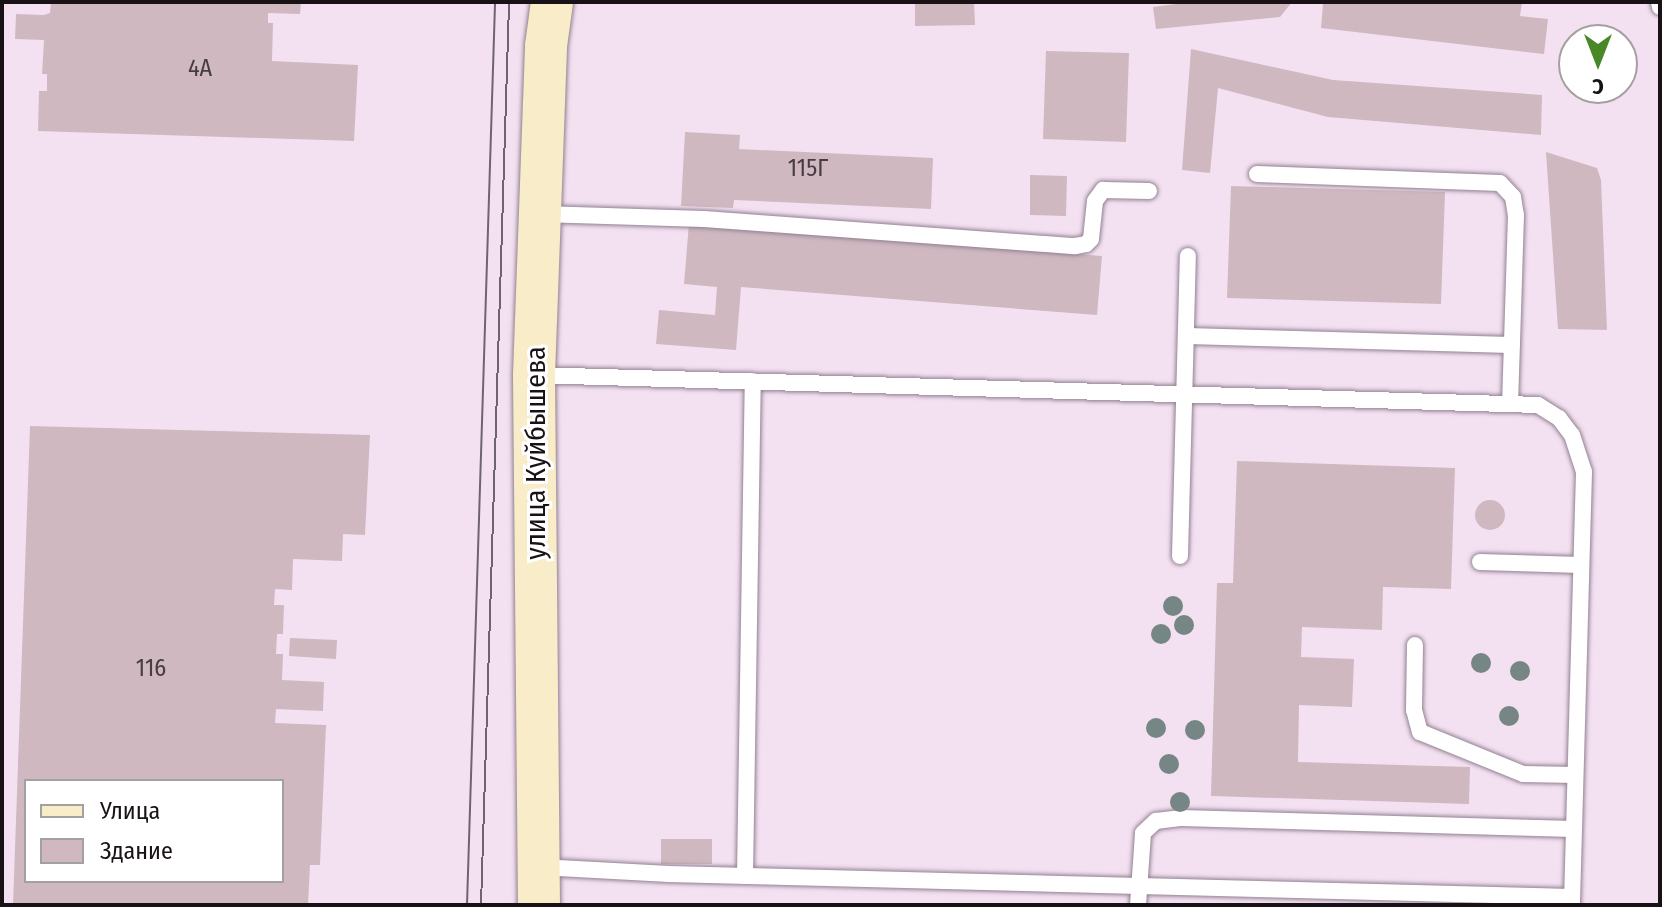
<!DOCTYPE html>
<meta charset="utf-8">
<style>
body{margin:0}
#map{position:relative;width:1662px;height:907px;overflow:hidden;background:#f3e1f2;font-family:"Fira Sans Condensed",sans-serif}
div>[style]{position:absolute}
.building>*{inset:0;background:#d0b8c1}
.round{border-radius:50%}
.roads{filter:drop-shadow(0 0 2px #928191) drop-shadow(0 0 2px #928191)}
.service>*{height:16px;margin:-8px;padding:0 8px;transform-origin:8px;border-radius:8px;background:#fff}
.secondary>*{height:42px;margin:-21px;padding:0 21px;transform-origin:21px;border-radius:21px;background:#f9ecc8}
.tram>*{height:2px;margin:-1px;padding:0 1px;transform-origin:1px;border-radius:1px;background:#6f646e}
.trees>*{width:20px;height:20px;margin:-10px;border-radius:50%;background:#768685}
span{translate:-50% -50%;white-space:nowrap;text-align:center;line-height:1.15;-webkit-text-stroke:6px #fff;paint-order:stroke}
.number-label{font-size:24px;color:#463c42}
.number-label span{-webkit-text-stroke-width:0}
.street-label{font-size:28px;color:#181217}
.frame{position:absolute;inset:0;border:4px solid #181217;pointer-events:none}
.legend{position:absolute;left:24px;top:779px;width:260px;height:104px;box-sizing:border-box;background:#fff;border:2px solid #a3a0a2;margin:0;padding:10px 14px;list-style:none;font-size:24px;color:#181217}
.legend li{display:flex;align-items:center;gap:16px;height:40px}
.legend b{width:40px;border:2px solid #a3a0a2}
.north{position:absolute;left:1558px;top:24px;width:80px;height:80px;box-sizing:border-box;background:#fff;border:2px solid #a3a0a2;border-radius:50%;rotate:180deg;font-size:22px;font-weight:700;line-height:32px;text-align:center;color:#181217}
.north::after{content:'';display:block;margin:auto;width:28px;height:36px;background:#4a8726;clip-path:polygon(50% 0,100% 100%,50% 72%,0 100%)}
</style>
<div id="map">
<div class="building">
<i style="clip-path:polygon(51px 2px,301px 2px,300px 14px,268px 13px,268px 23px,273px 23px,272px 61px,358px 65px,354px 141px,38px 131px,39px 91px,47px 91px,47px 74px,42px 74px,44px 40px,15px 39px,16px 14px,44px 15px,50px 13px)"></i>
<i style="clip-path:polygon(915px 2px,974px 2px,975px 25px,915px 26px)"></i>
<i style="clip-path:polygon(1192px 2px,1292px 2px,1280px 17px,1156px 29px,1153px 7px)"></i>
<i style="clip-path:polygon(1332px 2px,1522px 2px,1520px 16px,1548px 19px,1544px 54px,1321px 28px,1323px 4px)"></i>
<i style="clip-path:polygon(1191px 49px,1333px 80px,1542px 95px,1541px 135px,1328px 117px,1218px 88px,1210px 173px,1182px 170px)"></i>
<i style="clip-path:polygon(1046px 51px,1129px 53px,1126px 142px,1043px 139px)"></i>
<i style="clip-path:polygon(685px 132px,740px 135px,739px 149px,933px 158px,931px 209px,734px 200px,733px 208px,681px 206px)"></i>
<i style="clip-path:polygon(1546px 152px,1597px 168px,1601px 180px,1607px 330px,1558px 329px)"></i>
<i style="clip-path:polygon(1030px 175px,1067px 176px,1066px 216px,1030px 215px)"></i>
<i style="clip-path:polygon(1231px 186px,1445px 192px,1441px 304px,1227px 298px)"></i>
<i style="clip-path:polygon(689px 223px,1102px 256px,1097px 315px,741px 287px,736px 350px,656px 344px,659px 310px,715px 315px,717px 287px,684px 284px)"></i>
<i style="clip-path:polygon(evenodd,30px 426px,370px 435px,365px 535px,343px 534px,342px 561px,293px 559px,292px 590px,275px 589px,274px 605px,284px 605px,283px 634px,277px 634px,276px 654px,283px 654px,282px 680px,324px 682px,323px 711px,276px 709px,275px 723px,326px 725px,320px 865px,310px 865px,308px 905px,13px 905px,30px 426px,26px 781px,282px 781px,282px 881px,26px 881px,26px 781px)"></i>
<i style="clip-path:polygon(1237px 461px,1455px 468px,1451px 589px,1383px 587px,1382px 630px,1302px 627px,1301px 657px,1354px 659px,1352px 707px,1299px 705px,1298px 762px,1470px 767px,1469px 804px,1211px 796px,1217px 583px,1233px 583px)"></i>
<i class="round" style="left:1475px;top:500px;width:30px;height:30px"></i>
<i style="clip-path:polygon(290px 638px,337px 640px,336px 659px,289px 656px)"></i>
<i style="clip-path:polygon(661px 839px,712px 839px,712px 864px,661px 864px)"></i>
</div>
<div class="roads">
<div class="service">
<i style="left:1659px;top:2px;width:5px;rotate:79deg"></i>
<i style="left:1257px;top:174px;width:243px;rotate:2.1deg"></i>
<i style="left:1500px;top:183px;width:19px;rotate:47deg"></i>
<i style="left:1513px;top:197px;width:18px;rotate:81deg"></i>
<i style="left:1516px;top:215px;width:188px;rotate:91.8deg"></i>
<i style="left:541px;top:214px;width:163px;rotate:1.8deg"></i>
<i style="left:704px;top:219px;width:372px;rotate:4.2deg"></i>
<i style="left:1075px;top:246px;width:11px;rotate:-10deg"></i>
<i style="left:1086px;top:244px;width:7px;rotate:-45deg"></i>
<i style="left:1091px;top:239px;width:38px;rotate:-84deg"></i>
<i style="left:1095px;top:201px;width:14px;rotate:-54deg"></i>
<i style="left:1103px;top:190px;width:46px;rotate:1.2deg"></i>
<i style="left:1186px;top:336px;width:326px;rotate:1.6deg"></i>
<i style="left:534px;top:375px;width:1004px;rotate:1.71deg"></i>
<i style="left:1538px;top:405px;width:25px;rotate:32deg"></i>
<i style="left:1559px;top:418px;width:21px;rotate:53deg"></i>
<i style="left:1572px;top:435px;width:39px;rotate:72deg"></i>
<i style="left:1584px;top:472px;width:433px;rotate:91.6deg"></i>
<i style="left:1180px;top:556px;width:300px;rotate:-88.5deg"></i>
<i style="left:1480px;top:562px;width:101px;rotate:1.7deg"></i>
<i style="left:1415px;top:645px;width:65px;rotate:90.9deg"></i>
<i style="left:1414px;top:710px;width:23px;rotate:75deg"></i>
<i style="left:1420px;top:732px;width:111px;rotate:22.2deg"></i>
<i style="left:1523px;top:774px;width:52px;rotate:1.1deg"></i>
<i style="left:540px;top:867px;width:129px;rotate:3.1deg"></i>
<i style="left:669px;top:874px;width:903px;rotate:1.46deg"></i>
<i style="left:745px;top:876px;width:495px;rotate:-89.1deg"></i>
<i style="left:1138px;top:905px;width:72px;rotate:-86deg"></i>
<i style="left:1143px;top:833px;width:18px;rotate:-43deg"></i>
<i style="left:1156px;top:821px;width:24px;rotate:-7deg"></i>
<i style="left:1180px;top:818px;width:394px;rotate:1.6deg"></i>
</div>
<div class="secondary">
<i style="left:539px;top:905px;width:530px;rotate:-90.54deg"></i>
<i style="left:534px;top:375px;width:329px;rotate:-87.9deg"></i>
<i style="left:546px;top:46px;width:44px;rotate:-82.2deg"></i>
</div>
</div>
<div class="tram">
<i style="left:467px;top:905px;width:903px;rotate:-88.22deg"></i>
<i style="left:481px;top:905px;width:903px;rotate:-88.22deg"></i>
</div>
<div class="trees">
<i style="left:1173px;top:606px"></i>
<i style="left:1184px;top:625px"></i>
<i style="left:1161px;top:634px"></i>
<i style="left:1481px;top:663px"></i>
<i style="left:1520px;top:671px"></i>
<i style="left:1509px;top:716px"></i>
<i style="left:1156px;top:728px"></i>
<i style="left:1195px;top:730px"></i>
<i style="left:1169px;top:764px"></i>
<i style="left:1180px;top:802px"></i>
</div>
<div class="number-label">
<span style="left:200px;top:69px">4А</span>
<span style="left:808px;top:169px">115Г</span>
<span style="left:151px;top:669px">116</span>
</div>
<div class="street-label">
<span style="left:536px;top:453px;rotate:-90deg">улица Куйбышева</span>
</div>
<div class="frame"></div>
<ul class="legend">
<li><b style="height:10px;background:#f9ecc8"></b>Улица</li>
<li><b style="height:22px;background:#d0b8c1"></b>Здание</li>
</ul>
<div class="north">С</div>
</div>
